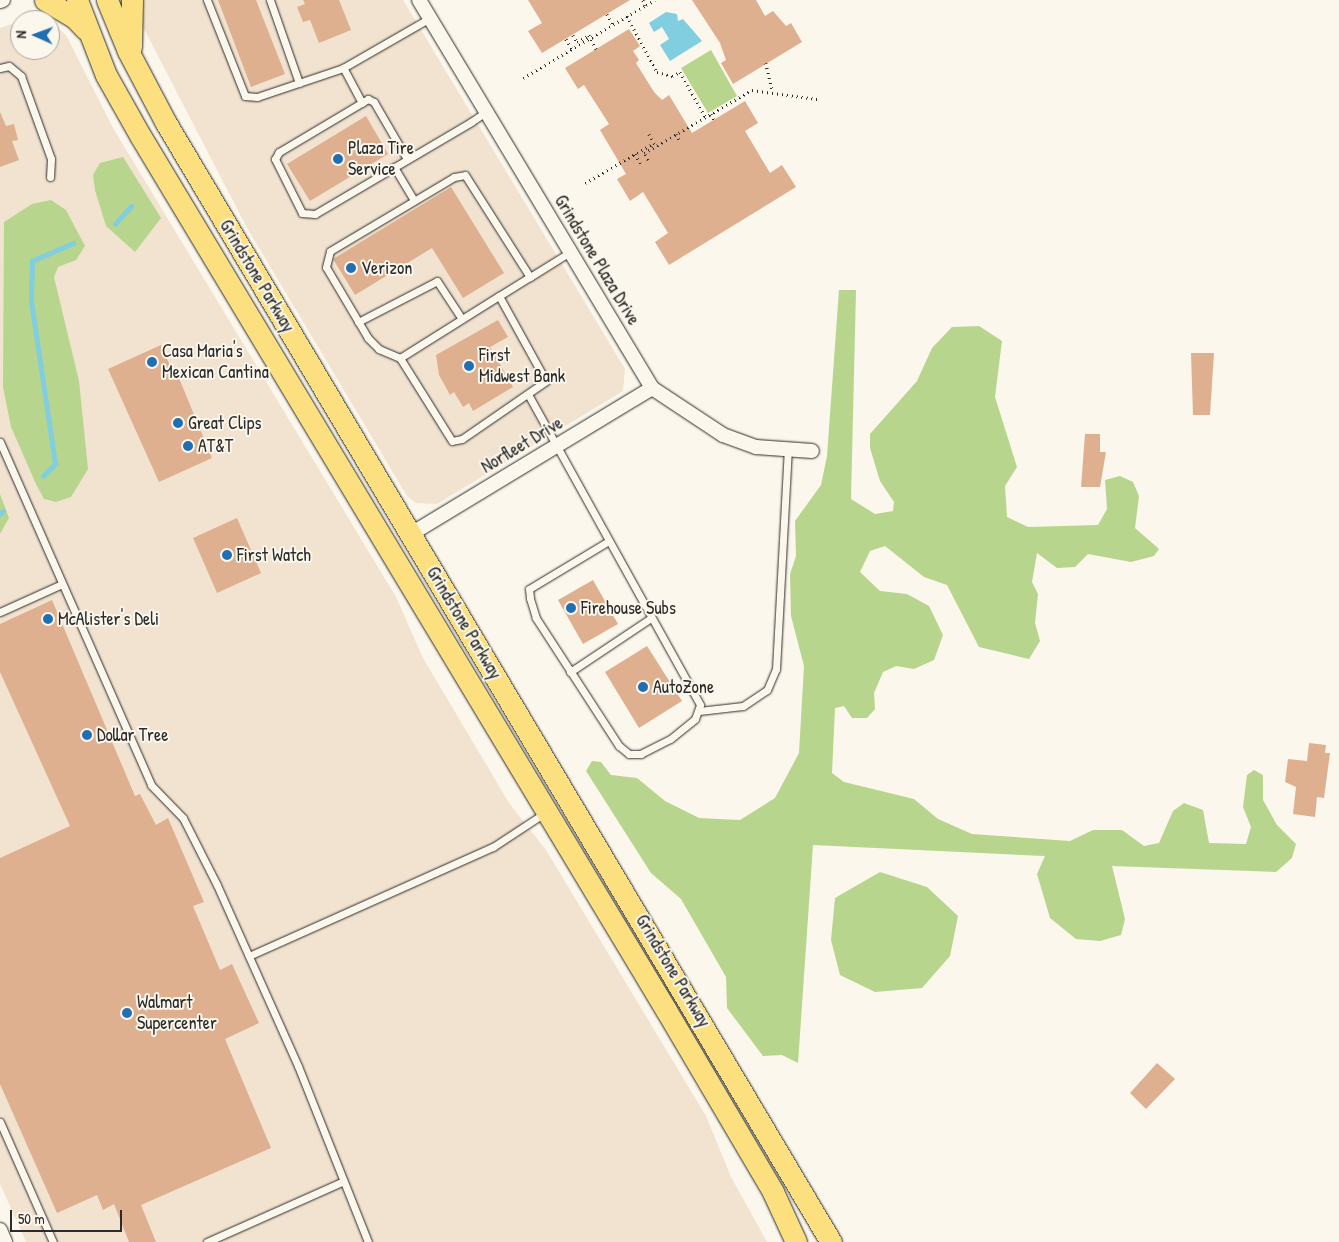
<!DOCTYPE html>
<style>
body{margin:0}
#map{position:relative;width:1339px;height:1242px;overflow:hidden;background:#fbf7ec;font-family:"Patrick Hand",sans-serif}
div>[style]{position:absolute}
.built>*{inset:0;background:#f2e2d0}
.green>*{inset:0;background:#b7d58d}
.water>*{inset:0;background:#80cedf}
.stream>*{height:4.5px;margin:-2.25px;padding:0 2.25px;transform-origin:2.25px;border-radius:2.25px;background:#80cedf}
.building>*{inset:0;background:#deb090}
.path>*{height:2.5px;margin-top:-1.25px;transform-origin:0;background:repeating-linear-gradient(90deg,#2b2b2b 0 1px,transparent 0 5px)}
.roads{filter:drop-shadow(0 0 1px #2b2b2b) drop-shadow(0 0 1px #2b2b2b)}
.service>*{height:7px;margin:-3.5px;padding:0 3.5px;transform-origin:3.5px;border-radius:3.5px;background:#fbf7ec}
.minor>*{height:14px;margin:-7px;padding:0 7px;transform-origin:7px;border-radius:7px;background:#fbf7ec}
.primary>*{height:21px;margin:-10.5px;padding:0 10.5px;transform-origin:10.5px;border-radius:10.5px;background:#fce080}
.dots>*{width:14px;height:14px;translate:-50% -50%;box-sizing:border-box;border:2px solid #fbf7ec;border-radius:50%}
span{translate:-50% -50%;white-space:nowrap;text-align:center;line-height:1.15;-webkit-text-stroke:4px #fbf7ec;paint-order:stroke}
.poi-label{font-size:18px;color:#2b2b2b}
.left{translate:0 -50%;text-align:left}
.street-label{font-size:18px;color:#2b2b2b}
.north{position:absolute;left:10px;top:10px;width:50px;height:50px;box-sizing:border-box;background:#fbf7ec;border:1px solid #a8a59f;border-radius:50%;rotate:272deg;font-size:14px;font-weight:700;line-height:20px;text-align:center;color:#2b2b2b}
.north::after{content:'';display:block;margin:auto;width:18px;height:22px;background:#1f6fb2;clip-path:polygon(50% 0,100% 100%,50% 72%,0 100%)}
.scale{position:absolute;left:10px;top:1210px;width:112px;height:22px;box-sizing:border-box;border:2px solid #2b2b2b;border-top:0;padding-left:6px;font-size:15px;line-height:18px;white-space:nowrap;color:#2b2b2b;-webkit-text-stroke:4px #fbf7ec;paint-order:stroke}
</style>
<div id="map">
<div class="built">
<i style="clip-path:polygon(141px 0,403px 0,625px 369px,623px 391px,437px 504px,416px 503px,407px 496px,246px 226px,141px 23px)"></i>
<i style="clip-path:polygon(20px 21px,20px 50px,50px 50px,50px 21px,66px 35px,113px 128px,396px 597px,423px 658px,509px 803px,546px 850px,706px 1116px,731px 1177px,767px 1242px,26px 1242px,0 1184px,0 28px)"></i>
</div>
<div class="green">
<i style="clip-path:polygon(711px 50px,737px 96px,708px 113px,681px 68px)"></i>
<i style="clip-path:polygon(123px 157px,161px 218px,135px 252px,106px 226px,95px 190px,93px 175px,100px 163px)"></i>
<i style="clip-path:polygon(51px 200px,66px 210px,85px 246px,76px 260px,58px 267px,54px 277px,79px 381px,88px 469px,71px 497px,56px 502px,44px 499px,36px 484px,11px 427px,3px 387px,4px 222px,32px 204px)"></i>
<i style="clip-path:polygon(839px 290px,856px 290px,851px 499px,875px 514px,893px 511px,894px 502px,880px 481px,870px 448px,870px 434px,917px 381px,932px 348px,952px 327px,979px 326px,1002px 341px,995px 397px,1017px 467px,1005px 486px,1007px 517px,1028px 527px,1098px 525px,1107px 509px,1105px 480px,1120px 476px,1133px 482px,1139px 496px,1135px 528px,1159px 549px,1154px 556px,1131px 562px,1088px 554px,1075px 567px,1057px 568px,1037px 553px,1032px 582px,1038px 594px,1035px 623px,1040px 641px,1029px 659px,979px 647px,947px 585px,924px 577px,885px 546px,870px 551px,860px 572px,880px 591px,907px 594px,929px 606px,943px 635px,934px 660px,914px 669px,896px 666px,883px 672px,874px 693px,875px 709px,867px 718px,852px 718px,844px 706px,835px 708px,832px 773px,844px 782px,914px 799px,938px 819px,972px 834px,1070px 841px,1093px 830px,1122px 830px,1144px 846px,1159px 843px,1173px 811px,1184px 803px,1203px 810px,1209px 843px,1246px 844px,1251px 827px,1243px 807px,1247px 775px,1254px 770px,1263px 775px,1263px 800px,1277px 825px,1296px 844px,1292px 858px,1276px 872px,1112px 866px,1125px 919px,1121px 935px,1100px 941px,1076px 939px,1050px 918px,1037px 874px,1045px 856px,813px 845px,798px 1063px,782px 1055px,763px 1056px,727px 1008px,726px 977px,681px 899px,651px 873px,586px 771px,592px 761px,601px 762px,611px 775px,637px 778px,665px 801px,699px 818px,740px 820px,775px 798px,799px 753px,804px 666px,791px 616px,790px 574px,796px 556px,795px 521px,821px 485px,827px 456px)"></i>
<i style="clip-path:polygon(0 494px,9px 518px,0 534px)"></i>
<i style="clip-path:polygon(880px 872px,927px 887px,958px 916px,950px 956px,922px 988px,875px 992px,840px 975px,831px 940px,835px 898px)"></i>
</div>
<div class="water">
<i style="clip-path:polygon(666px 12px,677px 14px,678px 21px,683px 19px,702px 41px,670px 61px,660px 45px,669px 39px,662px 27px,654px 32px,649px 23px)"></i>
</div>
<div class="stream">
<i style="left:115px;top:224px;width:24px;rotate:-48deg"></i>
<i style="left:43px;top:476px;width:17px;rotate:-45deg"></i>
<i style="left:55px;top:464px;width:164px;rotate:-98.4deg"></i>
<i style="left:31px;top:302px;width:41px;rotate:-88.6deg"></i>
<i style="left:32px;top:261px;width:45px;rotate:-23.7deg"></i>
<i style="left:0;top:514px;width:4px;rotate:-45deg"></i>
</div>
<div class="building">
<i style="clip-path:polygon(218px 0,256px 0,285px 74px,251px 87px)"></i>
<i style="clip-path:polygon(303px 0,339px 0,351px 30px,319px 43px,310px 20px,303px 22px,297px 7px,305px 4px)"></i>
<i style="clip-path:polygon(528px 0,630px 0,542px 53px,528px 31px,542px 23px)"></i>
<i style="clip-path:polygon(692px 0,756px 0,765px 16px,773px 11px,786px 26px,791px 23px,802px 42px,733px 84px,721px 63px,726px 60px,720px 43px)"></i>
<i style="clip-path:polygon(629px 29px,640px 46px,633px 51px,639px 60px,636px 63px,654px 92px,662px 100px,669px 95px,692px 133px,745px 101px,758px 123px,745px 131px,770px 173px,782px 165px,796px 187px,669px 265px,655px 242px,668px 233px,643px 192px,630px 201px,617px 179px,626px 174px,600px 130px,609px 124px,584px 85px,578px 89px,565px 68px)"></i>
<i style="clip-path:polygon(0 112px,6px 126px,14px 124px,18px 140px,12px 141px,19px 160px,0 167px)"></i>
<i style="clip-path:polygon(366px 116px,388px 154px,310px 201px,287px 164px)"></i>
<i style="clip-path:polygon(451px 187px,504px 273px,463px 298px,432px 248px,355px 295px,333px 259px)"></i>
<i style="clip-path:polygon(498px 320px,508px 337px,490px 347px,513px 387px,473px 411px,469px 403px,463px 407px,454px 392px,450px 395px,439px 375px,436px 355px)"></i>
<i style="clip-path:polygon(161px 345px,171px 368px,174px 366px,212px 458px,159px 482px,108px 369px)"></i>
<i style="clip-path:polygon(1191px 353px,1214px 353px,1210px 415px,1193px 415px)"></i>
<i style="clip-path:polygon(1085px 434px,1100px 434px,1100px 452px,1106px 452px,1100px 487px,1081px 487px)"></i>
<i style="clip-path:polygon(237px 518px,261px 573px,217px 593px,193px 538px)"></i>
<i style="clip-path:polygon(593px 580px,618px 624px,583px 644px,558px 600px)"></i>
<i style="clip-path:polygon(52px 600px,135px 796px,140px 794px,156px 825px,168px 818px,204px 902px,193px 906px,220px 970px,232px 964px,259px 1023px,225px 1039px,271px 1148px,141px 1205px,156px 1242px,129px 1242px,114px 1204px,103px 1210px,97px 1195px,57px 1213px,0 1084px,0 858px,70px 826px,0 672px,0 624px)"></i>
<i style="clip-path:polygon(647px 646px,682px 701px,639px 728px,605px 672px)"></i>
<i style="clip-path:polygon(1309px 743px,1326px 745px,1325px 753px,1330px 753px,1324px 798px,1317px 797px,1315px 817px,1293px 814px,1296px 787px,1285px 782px,1288px 759px,1307px 761px)"></i>
<i style="clip-path:polygon(1157px 1063px,1175px 1079px,1146px 1109px,1130px 1093px)"></i>
</div>
<div class="path">
<i style="left:643px;top:0;width:6px;rotate:59deg"></i>
<i style="left:646px;top:5px;width:10px;rotate:-29deg"></i>
<i style="left:607px;top:14px;width:13px;rotate:61deg"></i>
<i style="left:627px;top:16px;width:64px;rotate:61.8deg"></i>
<i style="left:657px;top:72px;width:16px;rotate:15deg"></i>
<i style="left:672px;top:76px;width:9px;rotate:-27deg"></i>
<i style="left:680px;top:72px;width:51px;rotate:60.4deg"></i>
<i style="left:573px;top:35px;width:8px;rotate:60deg"></i>
<i style="left:577px;top:42px;width:14px;rotate:-30deg"></i>
<i style="left:589px;top:35px;width:16px;rotate:63deg"></i>
<i style="left:566px;top:39px;width:12px;rotate:59deg"></i>
<i style="left:766px;top:63px;width:28px;rotate:77deg"></i>
<i style="left:523px;top:78px;width:143px;rotate:-30.7deg"></i>
<i style="left:711px;top:114px;width:7px;rotate:63deg"></i>
<i style="left:649px;top:134px;width:10px;rotate:61deg"></i>
<i style="left:676px;top:134px;width:8px;rotate:60deg"></i>
<i style="left:635px;top:154px;width:12px;rotate:59deg"></i>
<i style="left:648px;top:160px;width:8px;rotate:-120deg"></i>
<i style="left:644px;top:153px;width:125px;rotate:-30.3deg"></i>
<i style="left:752px;top:90px;width:66px;rotate:7.9deg"></i>
<i style="left:585px;top:183px;width:80px;rotate:-30.1deg"></i>
<i style="left:654px;top:143px;width:4px;rotate:56deg"></i>
</div>
<div class="roads">
<div class="service">
<i style="left:207px;top:0;width:103px;rotate:68.4deg"></i>
<i style="left:245px;top:96px;width:12px;rotate:5deg"></i>
<i style="left:257px;top:97px;width:91px;rotate:-18.6deg"></i>
<i style="left:270px;top:0;width:88px;rotate:70.7deg"></i>
<i style="left:0;top:68px;width:9px;rotate:-13deg"></i>
<i style="left:9px;top:66px;width:16px;rotate:40deg"></i>
<i style="left:21px;top:76px;width:88px;rotate:70.1deg"></i>
<i style="left:51px;top:159px;width:18px;rotate:93deg"></i>
<i style="left:362px;top:103px;width:40px;rotate:-118deg"></i>
<i style="left:343px;top:68px;width:100px;rotate:-29.9deg"></i>
<i style="left:407px;top:159px;width:66px;rotate:-120.1deg"></i>
<i style="left:374px;top:102px;width:7px;rotate:-153deg"></i>
<i style="left:368px;top:99px;width:104px;rotate:149.2deg"></i>
<i style="left:279px;top:152px;width:8px;rotate:120deg"></i>
<i style="left:275px;top:159px;width:60px;rotate:63.4deg"></i>
<i style="left:302px;top:213px;width:13px;rotate:4deg"></i>
<i style="left:315px;top:214px;width:181px;rotate:-30.5deg"></i>
<i style="left:471px;top:122px;width:18px;rotate:-34deg"></i>
<i style="left:394px;top:167px;width:39px;rotate:59deg"></i>
<i style="left:499px;top:296px;width:97px;rotate:61.1deg"></i>
<i style="left:546px;top:381px;width:102px;rotate:145.4deg"></i>
<i style="left:462px;top:439px;width:10px;rotate:169deg"></i>
<i style="left:452px;top:441px;width:98px;rotate:-122.1deg"></i>
<i style="left:400px;top:358px;width:117px;rotate:-32.1deg"></i>
<i style="left:499px;top:296px;width:36px;rotate:-32deg"></i>
<i style="left:530px;top:277px;width:47px;rotate:-32deg"></i>
<i style="left:358px;top:322px;width:89px;rotate:-27.4deg"></i>
<i style="left:437px;top:281px;width:45px;rotate:56.7deg"></i>
<i style="left:400px;top:358px;width:23px;rotate:-157deg"></i>
<i style="left:379px;top:349px;width:16px;rotate:-135deg"></i>
<i style="left:368px;top:338px;width:82px;rotate:-120.6deg"></i>
<i style="left:326px;top:267px;width:16px;rotate:-76deg"></i>
<i style="left:330px;top:251px;width:144px;rotate:-30.8deg"></i>
<i style="left:454px;top:177px;width:11px;rotate:-10deg"></i>
<i style="left:465px;top:175px;width:121px;rotate:57.5deg"></i>
<i style="left:529px;top:396px;width:353px;rotate:61deg"></i>
<i style="left:700px;top:705px;width:15px;rotate:110deg"></i>
<i style="left:695px;top:719px;width:32px;rotate:141deg"></i>
<i style="left:670px;top:739px;width:33px;rotate:153deg"></i>
<i style="left:641px;top:754px;width:12px;rotate:180deg"></i>
<i style="left:629px;top:754px;width:13px;rotate:-141deg"></i>
<i style="left:619px;top:746px;width:153px;rotate:-123deg"></i>
<i style="left:536px;top:618px;width:21px;rotate:-107deg"></i>
<i style="left:530px;top:598px;width:9px;rotate:-96deg"></i>
<i style="left:529px;top:589px;width:93px;rotate:-31deg"></i>
<i style="left:0;top:442px;width:375px;rotate:66.2deg"></i>
<i style="left:151px;top:785px;width:46px;rotate:45.9deg"></i>
<i style="left:183px;top:818px;width:75px;rotate:63.1deg"></i>
<i style="left:217px;top:885px;width:198px;rotate:65.9deg"></i>
<i style="left:298px;top:1066px;width:189px;rotate:68.3deg"></i>
<i style="left:0;top:612px;width:68px;rotate:-24.3deg"></i>
<i style="left:570px;top:672px;width:97px;rotate:-33.7deg"></i>
<i style="left:699px;top:711px;width:44px;rotate:-6.5deg"></i>
<i style="left:743px;top:706px;width:29px;rotate:-34deg"></i>
<i style="left:767px;top:690px;width:23px;rotate:-67deg"></i>
<i style="left:776px;top:669px;width:220px;rotate:-86.9deg"></i>
<i style="left:249px;top:956px;width:267px;rotate:-24.1deg"></i>
<i style="left:493px;top:847px;width:64px;rotate:-33.4deg"></i>
<i style="left:0;top:1122px;width:131px;rotate:66.2deg"></i>
<i style="left:207px;top:1242px;width:148px;rotate:-24deg"></i>
</div>
<div class="minor">
<i style="left:419px;top:0;width:453px;rotate:59deg"></i>
<i style="left:652px;top:388px;width:85px;rotate:33.5deg"></i>
<i style="left:723px;top:435px;width:35px;rotate:20deg"></i>
<i style="left:756px;top:447px;width:56px;rotate:4.1deg"></i>
<i style="left:0;top:1px;width:3px;rotate:-18deg"></i>
<i style="left:411px;top:534px;width:282px;rotate:-31.2deg"></i>
<i style="left:0;top:1230px;width:13px;rotate:67deg"></i>
</div>
<div class="primary">
<i style="left:45px;top:0;width:35px;rotate:31deg"></i>
<i style="left:75px;top:18px;width:16px;rotate:47deg"></i>
<i style="left:77px;top:0;width:80px;rotate:68.9deg"></i>
<i style="left:106px;top:75px;width:71px;rotate:60.6deg"></i>
<i style="left:141px;top:137px;width:1019px;rotate:58.98deg"></i>
<i style="left:666px;top:1010px;width:211px;rotate:59.5deg"></i>
<i style="left:773px;top:1192px;width:55px;rotate:65.3deg"></i>
<i style="left:107px;top:0;width:55px;rotate:67.6deg"></i>
<i style="left:128px;top:51px;width:81px;rotate:62.2deg"></i>
<i style="left:166px;top:123px;width:1302px;rotate:59.28deg"></i>
<i style="left:131px;top:47px;width:47px;rotate:-88.8deg"></i>
</div>
</div>
<div class="dots">
<i style="left:338px;top:159px;background:#1f6fb2"></i>
<i style="left:351px;top:268px;background:#1f6fb2"></i>
<i style="left:152px;top:362px;background:#1f6fb2"></i>
<i style="left:469px;top:366px;background:#1f6fb2"></i>
<i style="left:178px;top:423px;background:#1f6fb2"></i>
<i style="left:188px;top:446px;background:#1f6fb2"></i>
<i style="left:227px;top:555px;background:#1f6fb2"></i>
<i style="left:571px;top:608px;background:#1f6fb2"></i>
<i style="left:48px;top:619px;background:#1f6fb2"></i>
<i style="left:643px;top:687px;background:#1f6fb2"></i>
<i style="left:87px;top:735px;background:#1f6fb2"></i>
<i style="left:127px;top:1013px;background:#1f6fb2"></i>
</div>
<div class="poi-label">
<span class="left" style="left:348px;top:159px">Plaza Tire<br>Service</span>
<span class="left" style="left:361px;top:268px">Verizon</span>
<span class="left" style="left:162px;top:362px">Casa Maria's<br>Mexican Cantina</span>
<span class="left" style="left:479px;top:366px">First<br>Midwest Bank</span>
<span class="left" style="left:188px;top:423px">Great Clips</span>
<span class="left" style="left:198px;top:446px">AT&amp;T</span>
<span class="left" style="left:237px;top:555px">First Watch</span>
<span class="left" style="left:581px;top:608px">Firehouse Subs</span>
<span class="left" style="left:58px;top:619px">McAlister's Deli</span>
<span class="left" style="left:653px;top:687px">AutoZone</span>
<span class="left" style="left:97px;top:735px">Dollar Tree</span>
<span class="left" style="left:137px;top:1013px">Walmart<br>Supercenter</span>
</div>
<div class="street-label">
<span style="left:597px;top:260px;rotate:59deg">Grindstone Plaza Drive</span>
<span style="left:257px;top:276px;rotate:59deg">Grindstone Parkway</span>
<span style="left:522px;top:445px;rotate:-31deg">Norfleet Drive</span>
<span style="left:464px;top:623px;rotate:59deg">Grindstone Parkway</span>
<span style="left:673px;top:971px;rotate:59deg">Grindstone Parkway</span>
</div>
<div class="north">N</div>
<div class="scale">50 m</div>
</div>
